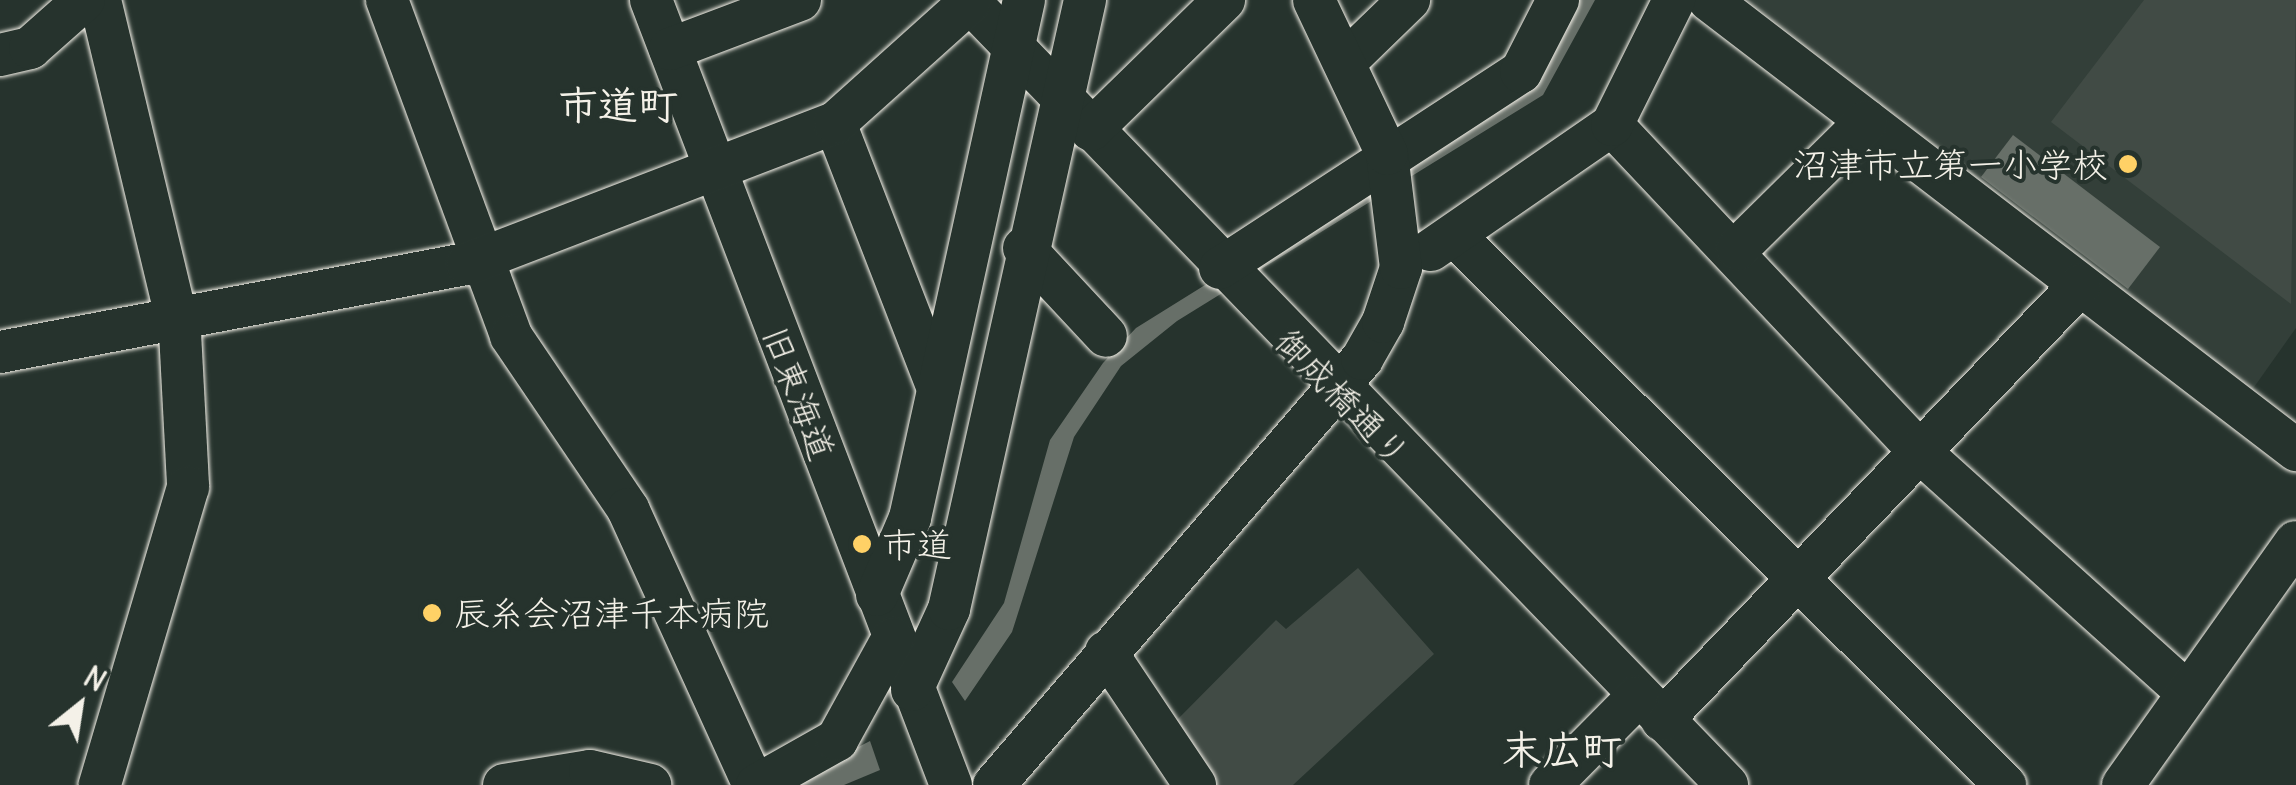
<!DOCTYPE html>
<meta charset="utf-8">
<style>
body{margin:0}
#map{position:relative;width:2296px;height:785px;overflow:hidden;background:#26332d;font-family:Delius,"Klee One",sans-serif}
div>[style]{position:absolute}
.built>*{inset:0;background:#333f39}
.green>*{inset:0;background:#414b45}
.water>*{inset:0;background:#676f68}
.roads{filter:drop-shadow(0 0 2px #f4f1e8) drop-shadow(0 0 2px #f4f1e8)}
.minor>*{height:42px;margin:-21px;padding:0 21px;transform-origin:21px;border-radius:21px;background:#26332d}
.dots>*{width:28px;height:28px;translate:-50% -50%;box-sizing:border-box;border:5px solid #26332d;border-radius:50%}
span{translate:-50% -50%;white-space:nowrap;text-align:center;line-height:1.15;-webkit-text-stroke:8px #26332d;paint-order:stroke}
.poi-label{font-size:35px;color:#f4f1e8}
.right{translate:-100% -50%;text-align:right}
.left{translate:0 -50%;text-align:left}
.street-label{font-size:35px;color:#f4f1e8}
.quarter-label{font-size:40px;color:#f4f1e8;font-weight:700}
.north{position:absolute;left:30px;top:655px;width:100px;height:100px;-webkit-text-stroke:8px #26332d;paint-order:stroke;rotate:30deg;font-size:28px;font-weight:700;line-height:40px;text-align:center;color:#f4f1e8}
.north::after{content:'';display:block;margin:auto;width:35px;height:45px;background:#f4f1e8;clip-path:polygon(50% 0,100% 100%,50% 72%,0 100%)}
</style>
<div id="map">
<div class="built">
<i style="clip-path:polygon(1747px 0,2296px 0,2296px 328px,2252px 390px)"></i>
</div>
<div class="green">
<i style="clip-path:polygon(2144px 0,2296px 0,2291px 304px,2051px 122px)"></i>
<i style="clip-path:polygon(1358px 568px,1434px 654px,1293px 785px,1212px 785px,1171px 726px,1276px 620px,1286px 629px)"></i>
</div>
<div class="water">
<i style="clip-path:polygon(1570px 0,1595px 0,1543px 95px,1177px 321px,1121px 366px,1074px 437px,1012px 632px,965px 701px,952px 682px,1004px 603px,1050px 440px,1103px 363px,1136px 328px,1356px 191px)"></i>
<i style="clip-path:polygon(2013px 135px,2160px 247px,2128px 289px,1981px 177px)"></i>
<i style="clip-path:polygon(870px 741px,880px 770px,844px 785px,784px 785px)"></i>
</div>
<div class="roads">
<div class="minor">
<i style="left:100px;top:0;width:342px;rotate:76.5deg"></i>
<i style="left:180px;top:332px;width:155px;rotate:87deg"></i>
<i style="left:188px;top:487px;width:311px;rotate:106.5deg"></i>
<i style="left:387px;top:0;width:358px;rotate:69.7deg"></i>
<i style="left:511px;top:336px;width:209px;rotate:55.9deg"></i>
<i style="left:628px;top:509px;width:303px;rotate:65.5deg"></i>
<i style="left:651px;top:0;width:840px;rotate:69.08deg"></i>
<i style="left:968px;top:0;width:1092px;rotate:45.96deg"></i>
<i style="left:1709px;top:0;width:740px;rotate:37.47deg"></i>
<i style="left:670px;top:49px;width:139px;rotate:-20.7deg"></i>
<i style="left:0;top:55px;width:31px;rotate:-13deg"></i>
<i style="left:30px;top:48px;width:72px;rotate:-41.6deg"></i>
<i style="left:1346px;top:61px;width:88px;rotate:-44.1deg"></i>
<i style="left:835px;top:123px;width:285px;rotate:68.8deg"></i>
<i style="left:1612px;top:125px;width:449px;rotate:46.7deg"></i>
<i style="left:1920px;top:452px;width:357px;rotate:42deg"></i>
<i style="left:1091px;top:130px;width:186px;rotate:-44.3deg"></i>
<i style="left:1454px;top:235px;width:779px;rotate:44.95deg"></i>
<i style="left:1024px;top:248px;width:120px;rotate:47deg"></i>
<i style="left:1737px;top:249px;width:182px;rotate:-44.6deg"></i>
<i style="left:1431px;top:250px;width:220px;rotate:-34.6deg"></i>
<i style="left:1612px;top:125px;width:140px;rotate:-63.6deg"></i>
<i style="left:1220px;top:268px;width:359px;rotate:-33.1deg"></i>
<i style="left:1521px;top:72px;width:81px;rotate:-62.8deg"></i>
<i style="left:0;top:352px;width:475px;rotate:-10.7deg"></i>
<i style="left:467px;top:264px;width:394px;rotate:-21deg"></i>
<i style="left:835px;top:123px;width:181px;rotate:-41.9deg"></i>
<i style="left:877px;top:595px;width:84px;rotate:-66.8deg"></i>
<i style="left:910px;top:518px;width:530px;rotate:-77.59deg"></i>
<i style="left:1106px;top:652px;width:160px;rotate:56.2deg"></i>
<i style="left:912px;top:690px;width:89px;rotate:-65.4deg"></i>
<i style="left:949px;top:609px;width:624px;rotate:-77.41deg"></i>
<i style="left:1662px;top:720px;width:603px;rotate:-46.14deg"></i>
<i style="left:504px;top:785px;width:87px;rotate:-9.2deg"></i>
<i style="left:590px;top:771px;width:62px;rotate:13.1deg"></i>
<i style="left:757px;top:785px;width:92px;rotate:-29.4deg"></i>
<i style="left:837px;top:740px;width:116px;rotate:-61.2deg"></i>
<i style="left:994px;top:785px;width:563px;rotate:-49.18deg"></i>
<i style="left:1362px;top:359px;width:43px;rotate:-60.4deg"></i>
<i style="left:1383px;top:322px;width:57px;rotate:-71.6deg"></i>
<i style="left:1401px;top:268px;width:115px;rotate:-97deg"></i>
<i style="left:1387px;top:154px;width:170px;rotate:-115.4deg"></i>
<i style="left:1550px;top:785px;width:124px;rotate:-45.3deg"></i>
<i style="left:2123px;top:785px;width:298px;rotate:-54.6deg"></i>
</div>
</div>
<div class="dots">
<i style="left:2128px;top:164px;background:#ffd166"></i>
<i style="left:862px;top:544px;background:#ffd166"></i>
<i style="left:432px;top:613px;background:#ffd166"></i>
</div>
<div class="poi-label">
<span class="right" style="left:2108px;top:164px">沼津市立第一小学校</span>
<span class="left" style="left:882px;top:544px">市道</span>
<span class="left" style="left:454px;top:613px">辰糸会沼津千本病院</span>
</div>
<div class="street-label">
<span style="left:799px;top:393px;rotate:69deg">旧東海道</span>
<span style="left:1343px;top:397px;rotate:46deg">御成橋通り</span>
</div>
<div class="quarter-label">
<span style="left:618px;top:105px">市道町</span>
<span style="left:1562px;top:750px">末広町</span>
</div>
<div class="north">N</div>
</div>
